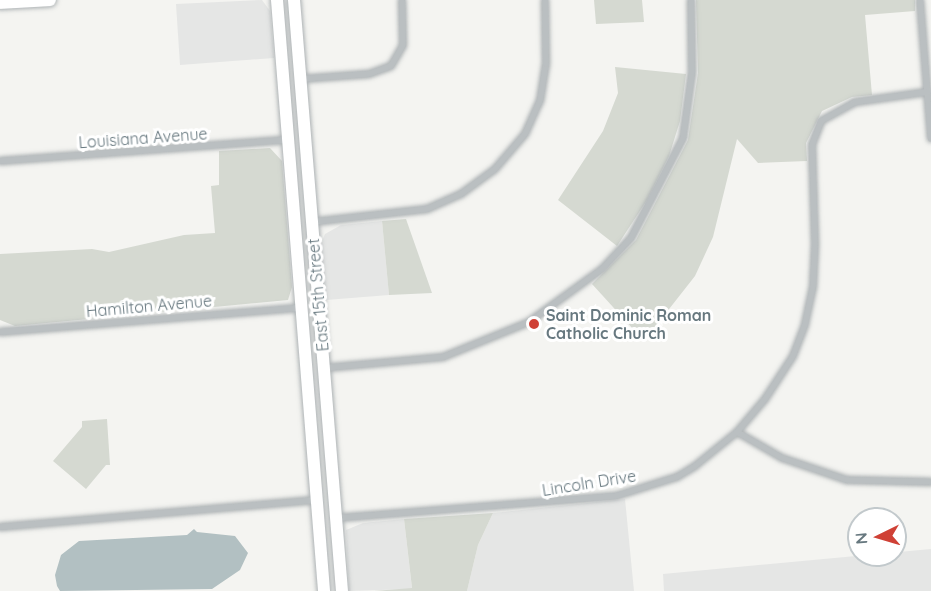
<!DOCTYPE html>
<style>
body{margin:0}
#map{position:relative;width:931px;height:591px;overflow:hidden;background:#f4f4f1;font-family:Quicksand,sans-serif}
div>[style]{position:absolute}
.built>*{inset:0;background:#e5e6e5}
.green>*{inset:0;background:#d5d9d1}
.water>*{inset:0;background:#b2c0c2}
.roads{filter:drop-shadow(0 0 2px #aeb3b5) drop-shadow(0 0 2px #aeb3b5)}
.minor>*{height:6px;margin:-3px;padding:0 3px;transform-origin:3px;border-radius:3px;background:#babfc1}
.primary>*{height:12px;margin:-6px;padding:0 6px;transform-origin:6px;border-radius:6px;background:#fff}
.dots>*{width:16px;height:16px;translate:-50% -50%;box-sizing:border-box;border:3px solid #fff;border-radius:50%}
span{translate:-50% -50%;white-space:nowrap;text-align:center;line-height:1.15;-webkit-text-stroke:6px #fff;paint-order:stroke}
.street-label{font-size:16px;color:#67787f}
.poi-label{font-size:16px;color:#67787f;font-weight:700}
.left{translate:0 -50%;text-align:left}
.north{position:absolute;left:847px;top:507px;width:60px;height:60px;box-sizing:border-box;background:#fff;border:2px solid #c2c9cc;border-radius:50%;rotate:265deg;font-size:16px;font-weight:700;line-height:24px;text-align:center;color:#67787f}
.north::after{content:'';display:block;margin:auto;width:21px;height:27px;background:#cf4136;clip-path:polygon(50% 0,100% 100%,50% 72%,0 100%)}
</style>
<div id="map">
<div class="built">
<i style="clip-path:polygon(262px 0,270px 11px,274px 58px,180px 65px,176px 4px)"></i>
<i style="clip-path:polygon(382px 221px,389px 295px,326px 300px,321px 244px,325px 234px,341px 225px)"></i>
<i style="clip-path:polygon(625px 499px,634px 591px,467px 591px,478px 545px,493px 513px)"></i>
<i style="clip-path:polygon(404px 519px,412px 589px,349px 591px,346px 530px,363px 523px)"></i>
<i style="clip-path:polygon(931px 549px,931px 591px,664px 591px,663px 574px)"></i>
</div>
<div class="green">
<i style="clip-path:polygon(594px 0,642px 0,644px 22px,596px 24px)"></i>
<i style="clip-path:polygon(696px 0,915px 0,915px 11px,865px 15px,872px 95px,852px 97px,822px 111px,806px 143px,807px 161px,758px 163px,737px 139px,713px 237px,695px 276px,644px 341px,592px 284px,636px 240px,688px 140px,698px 73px)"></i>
<i style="clip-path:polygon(615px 67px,686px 74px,680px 121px,669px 156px,647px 200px,617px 246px,558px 200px,603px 131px,618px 93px)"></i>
<i style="clip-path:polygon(270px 148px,282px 161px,292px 287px,288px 300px,15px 326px,0 320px,0 254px,92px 249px,109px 252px,184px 235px,215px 233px,211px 186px,219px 185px,219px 151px)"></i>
<i style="clip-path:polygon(406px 219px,432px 293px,389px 295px,382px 221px)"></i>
<i style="clip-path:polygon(107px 419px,110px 465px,106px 465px,86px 489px,53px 461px,82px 427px,82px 421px)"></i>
<i style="clip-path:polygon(493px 513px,478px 545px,467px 591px,374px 591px,412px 588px,404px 519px)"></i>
</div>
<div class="water">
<i style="clip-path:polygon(194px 529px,197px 532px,235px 536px,248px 553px,240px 570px,212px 589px,60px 591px,57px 586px,55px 575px,61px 555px,79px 541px,187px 535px)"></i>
</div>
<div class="roads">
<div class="minor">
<i style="left:920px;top:0;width:139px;rotate:85.5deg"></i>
<i style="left:301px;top:79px;width:68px;rotate:-4.2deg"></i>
<i style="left:369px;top:74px;width:23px;rotate:-20deg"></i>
<i style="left:391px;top:66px;width:24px;rotate:-60deg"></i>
<i style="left:403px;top:45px;width:45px;rotate:-91.3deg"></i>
<i style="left:0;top:161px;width:289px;rotate:-4.2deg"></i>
<i style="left:312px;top:222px;width:116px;rotate:-6.4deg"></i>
<i style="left:427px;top:209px;width:37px;rotate:-24deg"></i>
<i style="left:461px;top:194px;width:42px;rotate:-36.3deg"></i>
<i style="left:495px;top:169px;width:46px;rotate:-49.4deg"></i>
<i style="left:525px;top:134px;width:36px;rotate:-66deg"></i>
<i style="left:540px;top:101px;width:37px;rotate:-81deg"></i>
<i style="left:546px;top:64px;width:64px;rotate:-90.9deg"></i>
<i style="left:0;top:332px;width:302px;rotate:-4.6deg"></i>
<i style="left:324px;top:368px;width:120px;rotate:-5.3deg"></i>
<i style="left:443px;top:357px;width:93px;rotate:-22.1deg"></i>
<i style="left:529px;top:322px;width:90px;rotate:-36deg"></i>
<i style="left:602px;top:269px;width:42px;rotate:-46.9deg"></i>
<i style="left:631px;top:238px;width:113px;rotate:-62.5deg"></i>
<i style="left:683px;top:138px;width:67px;rotate:-82.2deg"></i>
<i style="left:692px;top:72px;width:72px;rotate:-90.8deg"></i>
<i style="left:737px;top:432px;width:52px;rotate:30deg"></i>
<i style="left:782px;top:458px;width:69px;rotate:18.7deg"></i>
<i style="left:847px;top:480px;width:84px;rotate:1.4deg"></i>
<i style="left:337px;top:518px;width:280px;rotate:-4.5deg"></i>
<i style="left:616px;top:496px;width:64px;rotate:-17.3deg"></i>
<i style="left:677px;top:477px;width:21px;rotate:-31deg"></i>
<i style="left:695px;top:466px;width:54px;rotate:-39deg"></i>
<i style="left:737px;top:432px;width:43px;rotate:-49.7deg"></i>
<i style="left:765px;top:399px;width:51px;rotate:-56.9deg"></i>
<i style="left:793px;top:356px;width:34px;rotate:-69deg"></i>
<i style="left:805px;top:324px;width:38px;rotate:-78deg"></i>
<i style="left:813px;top:287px;width:43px;rotate:-87.3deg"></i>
<i style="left:815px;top:244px;width:99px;rotate:-91.7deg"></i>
<i style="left:812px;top:145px;width:26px;rotate:-69deg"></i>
<i style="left:821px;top:121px;width:39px;rotate:-29deg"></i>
<i style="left:855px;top:102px;width:73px;rotate:-7.9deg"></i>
<i style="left:0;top:527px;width:317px;rotate:-4.9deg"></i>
</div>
<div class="primary">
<i style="left:277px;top:0;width:593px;rotate:85.45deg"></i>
<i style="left:294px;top:0;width:593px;rotate:85.36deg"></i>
<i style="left:0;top:3px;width:50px;rotate:-3.4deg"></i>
</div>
</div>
<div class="dots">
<i style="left:534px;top:324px;background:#cf4136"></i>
</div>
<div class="street-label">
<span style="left:143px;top:138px;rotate:-4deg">Louisiana Avenue</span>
<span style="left:318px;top:295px;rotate:-95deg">East 15th Street</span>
<span style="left:149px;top:306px;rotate:-5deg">Hamilton Avenue</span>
<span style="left:589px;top:483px;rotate:-9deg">Lincoln Drive</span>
</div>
<div class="poi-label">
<span class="left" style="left:546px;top:324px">Saint Dominic Roman<br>Catholic Church</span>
</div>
<div class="north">N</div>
</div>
